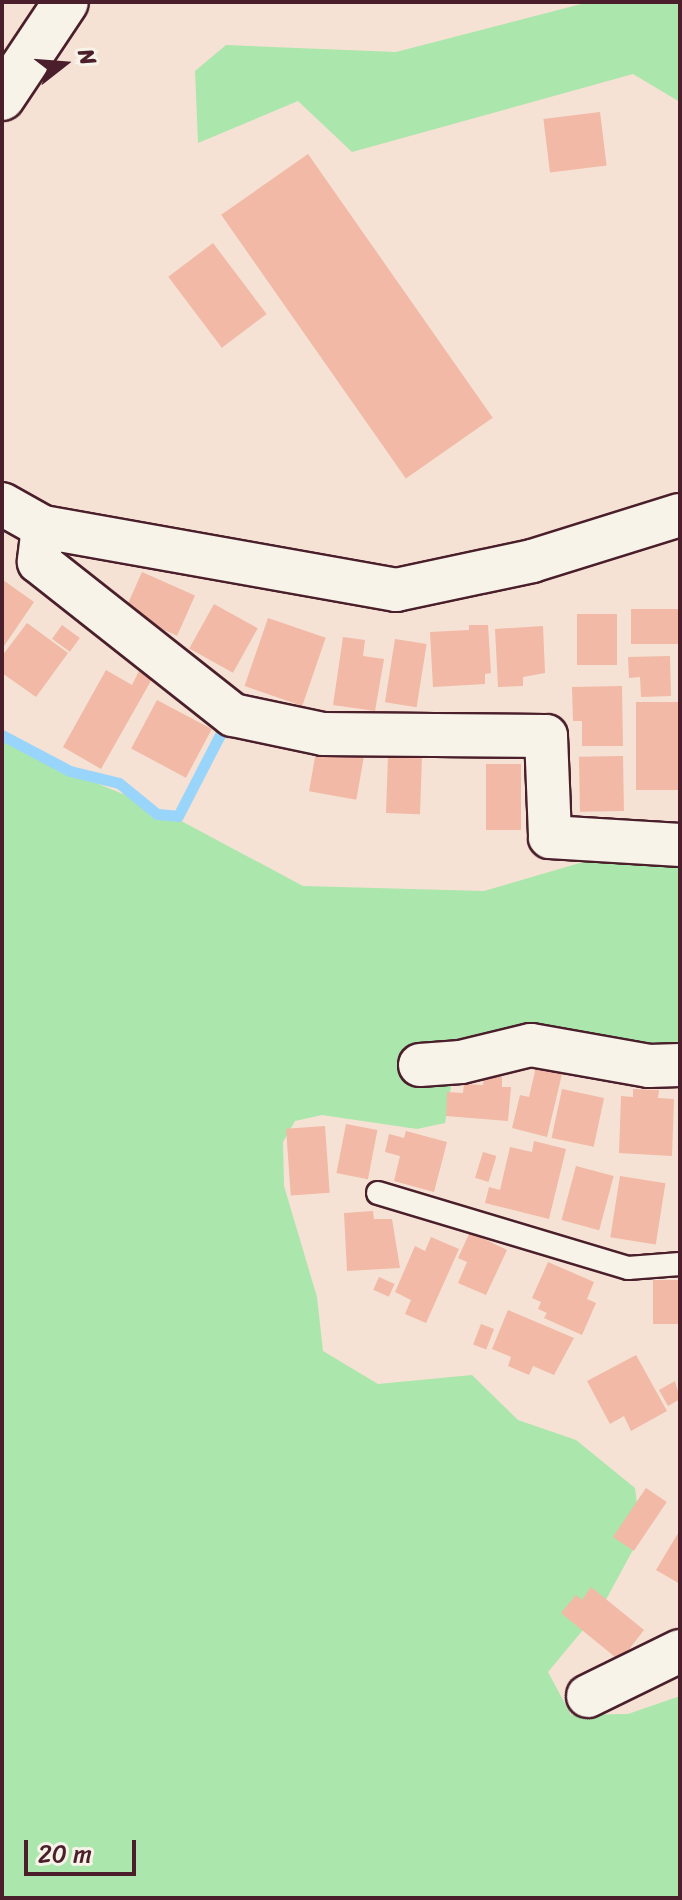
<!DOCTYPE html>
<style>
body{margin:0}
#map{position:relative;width:682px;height:1900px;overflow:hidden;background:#f5e2d4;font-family:Sriracha,sans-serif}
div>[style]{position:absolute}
.green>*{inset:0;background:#abe6ac}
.stream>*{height:11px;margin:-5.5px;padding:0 5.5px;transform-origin:5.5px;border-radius:5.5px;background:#99d5fa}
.building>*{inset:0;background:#f1b9a6;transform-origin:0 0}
.roads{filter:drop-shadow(2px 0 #4a1f2b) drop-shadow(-2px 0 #4a1f2b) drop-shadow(0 2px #4a1f2b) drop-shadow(0 -2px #4a1f2b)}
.lane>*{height:22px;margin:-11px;padding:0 11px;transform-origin:11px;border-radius:11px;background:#f7f3e8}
.street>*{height:42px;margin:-21px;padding:0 21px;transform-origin:21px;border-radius:21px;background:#f7f3e8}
.secondary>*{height:44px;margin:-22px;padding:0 22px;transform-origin:22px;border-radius:22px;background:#f7f3e8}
span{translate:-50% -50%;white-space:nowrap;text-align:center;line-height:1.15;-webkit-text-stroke:6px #f7f3e8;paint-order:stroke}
.frame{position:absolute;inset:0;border:4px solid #4a1f2b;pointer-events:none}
.north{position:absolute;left:24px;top:24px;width:80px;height:80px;-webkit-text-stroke:6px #f7f3e8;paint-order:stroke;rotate:73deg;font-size:22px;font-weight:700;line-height:32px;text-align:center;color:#4a1f2b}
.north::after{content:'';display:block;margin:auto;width:28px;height:36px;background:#4a1f2b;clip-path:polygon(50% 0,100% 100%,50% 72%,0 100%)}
.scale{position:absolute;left:24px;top:1840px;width:112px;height:36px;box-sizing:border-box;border:4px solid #4a1f2b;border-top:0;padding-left:10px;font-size:24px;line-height:28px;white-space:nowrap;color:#4a1f2b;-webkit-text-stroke:6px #f7f3e8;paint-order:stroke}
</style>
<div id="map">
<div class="green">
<i style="clip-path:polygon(589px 2px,680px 2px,680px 102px,633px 74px,352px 152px,298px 101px,198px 143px,195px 71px,226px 45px,396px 52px)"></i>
<i style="clip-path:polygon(2px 735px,45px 762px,157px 808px,303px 886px,484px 891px,583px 862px,665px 864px,680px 860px,680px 1054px,453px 1074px,445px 1123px,417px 1129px,322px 1115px,295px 1121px,283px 1142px,284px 1186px,317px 1297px,323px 1351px,378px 1384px,472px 1375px,518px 1420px,576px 1440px,635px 1488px,641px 1535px,602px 1607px,548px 1672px,571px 1715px,628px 1714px,680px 1696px,680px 1898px,2px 1898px)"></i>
</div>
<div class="stream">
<i style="left:2px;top:735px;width:77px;rotate:27.9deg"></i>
<i style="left:70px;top:771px;width:50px;rotate:13.8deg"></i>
<i style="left:119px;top:783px;width:49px;rotate:39.2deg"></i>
<i style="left:157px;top:814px;width:21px;rotate:5deg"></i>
<i style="left:178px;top:816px;width:98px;rotate:-62.7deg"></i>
</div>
<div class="building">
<i style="left:600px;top:112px;width:54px;height:57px;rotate:83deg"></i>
<i style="left:308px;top:154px;width:322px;height:106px;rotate:55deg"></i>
<i style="left:213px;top:243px;width:89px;height:56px;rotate:53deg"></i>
<i style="left:142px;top:572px;width:58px;height:44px;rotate:24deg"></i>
<i style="clip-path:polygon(3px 580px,34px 602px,2px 649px,2px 582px)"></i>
<i style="left:214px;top:604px;width:50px;height:51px;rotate:29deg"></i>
<i style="left:680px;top:609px;width:35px;height:49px;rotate:90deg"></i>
<i style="left:577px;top:614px;width:40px;height:51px"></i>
<i style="left:268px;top:618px;width:61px;height:72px;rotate:19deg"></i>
<i style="clip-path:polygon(27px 623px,68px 653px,36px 697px,2px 673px,2px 656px)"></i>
<i style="left:62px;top:625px;width:22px;height:17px;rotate:36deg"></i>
<i style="clip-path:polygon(469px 625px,488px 625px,491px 673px,485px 674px,485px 684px,433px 687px,430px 632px,469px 630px)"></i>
<i style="clip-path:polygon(543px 626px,545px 673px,523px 677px,523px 686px,498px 687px,495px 629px)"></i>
<i style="clip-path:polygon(343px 637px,365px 640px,363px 656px,384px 659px,375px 711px,333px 705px)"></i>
<i style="left:395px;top:639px;width:32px;height:64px;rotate:9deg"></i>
<i style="clip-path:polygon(670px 656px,671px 696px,641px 697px,640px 677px,629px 678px,628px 657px)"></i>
<i style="clip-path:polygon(106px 670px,132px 685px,139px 671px,152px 679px,101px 769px,63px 747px)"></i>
<i style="clip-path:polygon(622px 686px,623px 746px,582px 746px,582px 721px,573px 721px,572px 687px)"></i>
<i style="left:157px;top:700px;width:62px;height:55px;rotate:28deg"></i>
<i style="left:680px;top:702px;width:88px;height:44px;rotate:90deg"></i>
<i style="left:317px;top:746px;width:48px;height:46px;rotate:10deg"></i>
<i style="left:388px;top:756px;width:34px;height:57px;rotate:2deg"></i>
<i style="left:623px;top:756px;width:55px;height:44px;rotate:89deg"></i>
<i style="left:486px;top:764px;width:35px;height:66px"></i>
<i style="clip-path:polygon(536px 1067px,562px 1074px,547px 1137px,512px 1128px,520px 1095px,529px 1097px)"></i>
<i style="clip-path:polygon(484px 1076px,502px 1077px,502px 1087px,511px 1087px,508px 1121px,446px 1116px,447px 1092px,463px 1093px,464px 1084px,483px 1085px)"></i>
<i style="left:562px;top:1089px;width:43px;height:50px;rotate:12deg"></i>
<i style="clip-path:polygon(633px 1089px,659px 1090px,658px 1098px,674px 1099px,672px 1156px,619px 1153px,621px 1096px,633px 1097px)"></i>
<i style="left:346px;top:1124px;width:32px;height:50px;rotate:11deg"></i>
<i style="left:325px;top:1126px;width:67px;height:39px;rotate:86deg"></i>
<i style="clip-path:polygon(406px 1131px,447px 1142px,434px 1192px,394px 1181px,400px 1156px,385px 1152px,389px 1134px,404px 1138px)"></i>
<i style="clip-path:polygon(534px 1141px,566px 1149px,549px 1219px,485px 1203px,489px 1187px,500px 1190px,510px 1147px,532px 1152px)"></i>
<i style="left:483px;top:1152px;width:14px;height:27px;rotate:17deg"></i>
<i style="left:576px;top:1166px;width:39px;height:56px;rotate:15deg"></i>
<i style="left:620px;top:1176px;width:46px;height:62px;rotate:9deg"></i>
<i style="clip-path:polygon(373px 1211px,374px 1219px,392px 1219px,400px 1268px,347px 1271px,344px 1213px)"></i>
<i style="clip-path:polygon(470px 1232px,507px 1250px,486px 1295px,458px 1283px,467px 1262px,458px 1258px)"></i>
<i style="clip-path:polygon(431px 1237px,459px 1249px,426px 1323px,405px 1314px,411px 1300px,395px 1292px,415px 1246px,425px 1251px)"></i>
<i style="clip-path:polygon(548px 1262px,594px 1282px,587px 1299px,596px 1303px,582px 1335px,544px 1318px,547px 1313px,538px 1309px,541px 1302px,532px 1298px)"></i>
<i style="left:379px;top:1277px;width:17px;height:14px;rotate:24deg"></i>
<i style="left:680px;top:1280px;width:44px;height:27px;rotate:90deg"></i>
<i style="clip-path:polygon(508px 1310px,574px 1338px,554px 1375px,533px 1366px,529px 1375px,508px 1366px,511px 1357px,492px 1349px)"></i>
<i style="left:481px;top:1324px;width:14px;height:22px;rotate:21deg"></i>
<i style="clip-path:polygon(636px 1355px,667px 1411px,631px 1431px,624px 1416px,610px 1424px,587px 1381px)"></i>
<i style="clip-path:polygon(675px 1381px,680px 1399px,668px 1406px,659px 1390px)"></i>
<i style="left:646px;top:1488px;width:25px;height:59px;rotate:34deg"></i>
<i style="clip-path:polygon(680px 1530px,680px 1584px,656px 1570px)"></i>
<i style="clip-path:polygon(591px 1587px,644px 1630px,620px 1661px,561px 1613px,576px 1595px,582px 1600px)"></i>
</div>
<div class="roads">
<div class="lane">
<i style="left:378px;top:1193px;width:261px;rotate:16.7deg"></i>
<i style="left:628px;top:1268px;width:52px;rotate:-4.4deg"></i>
</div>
<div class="street">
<i style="left:2px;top:504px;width:47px;rotate:29.3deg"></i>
<i style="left:43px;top:527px;width:359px;rotate:10.1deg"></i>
<i style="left:396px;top:590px;width:139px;rotate:-12deg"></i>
<i style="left:532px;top:561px;width:155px;rotate:-17.3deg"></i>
<i style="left:43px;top:527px;width:35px;rotate:97deg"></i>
<i style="left:39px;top:562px;width:247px;rotate:38.3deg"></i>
<i style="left:233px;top:715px;width:92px;rotate:11.9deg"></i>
<i style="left:323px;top:734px;width:223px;rotate:0.5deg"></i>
<i style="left:546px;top:736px;width:101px;rotate:87.7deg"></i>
<i style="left:550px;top:837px;width:130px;rotate:3.5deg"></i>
<i style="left:420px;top:1065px;width:41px;rotate:-4.2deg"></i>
<i style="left:461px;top:1062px;width:72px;rotate:-13.7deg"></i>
<i style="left:531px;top:1045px;width:120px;rotate:10.1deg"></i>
<i style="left:649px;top:1066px;width:31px;rotate:-2deg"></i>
<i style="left:588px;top:1696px;width:102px;rotate:-26.1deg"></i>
</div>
<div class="secondary">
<i style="left:2px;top:98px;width:115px;rotate:-56.3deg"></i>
</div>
</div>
<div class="frame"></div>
<div class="north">N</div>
<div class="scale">20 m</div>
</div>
